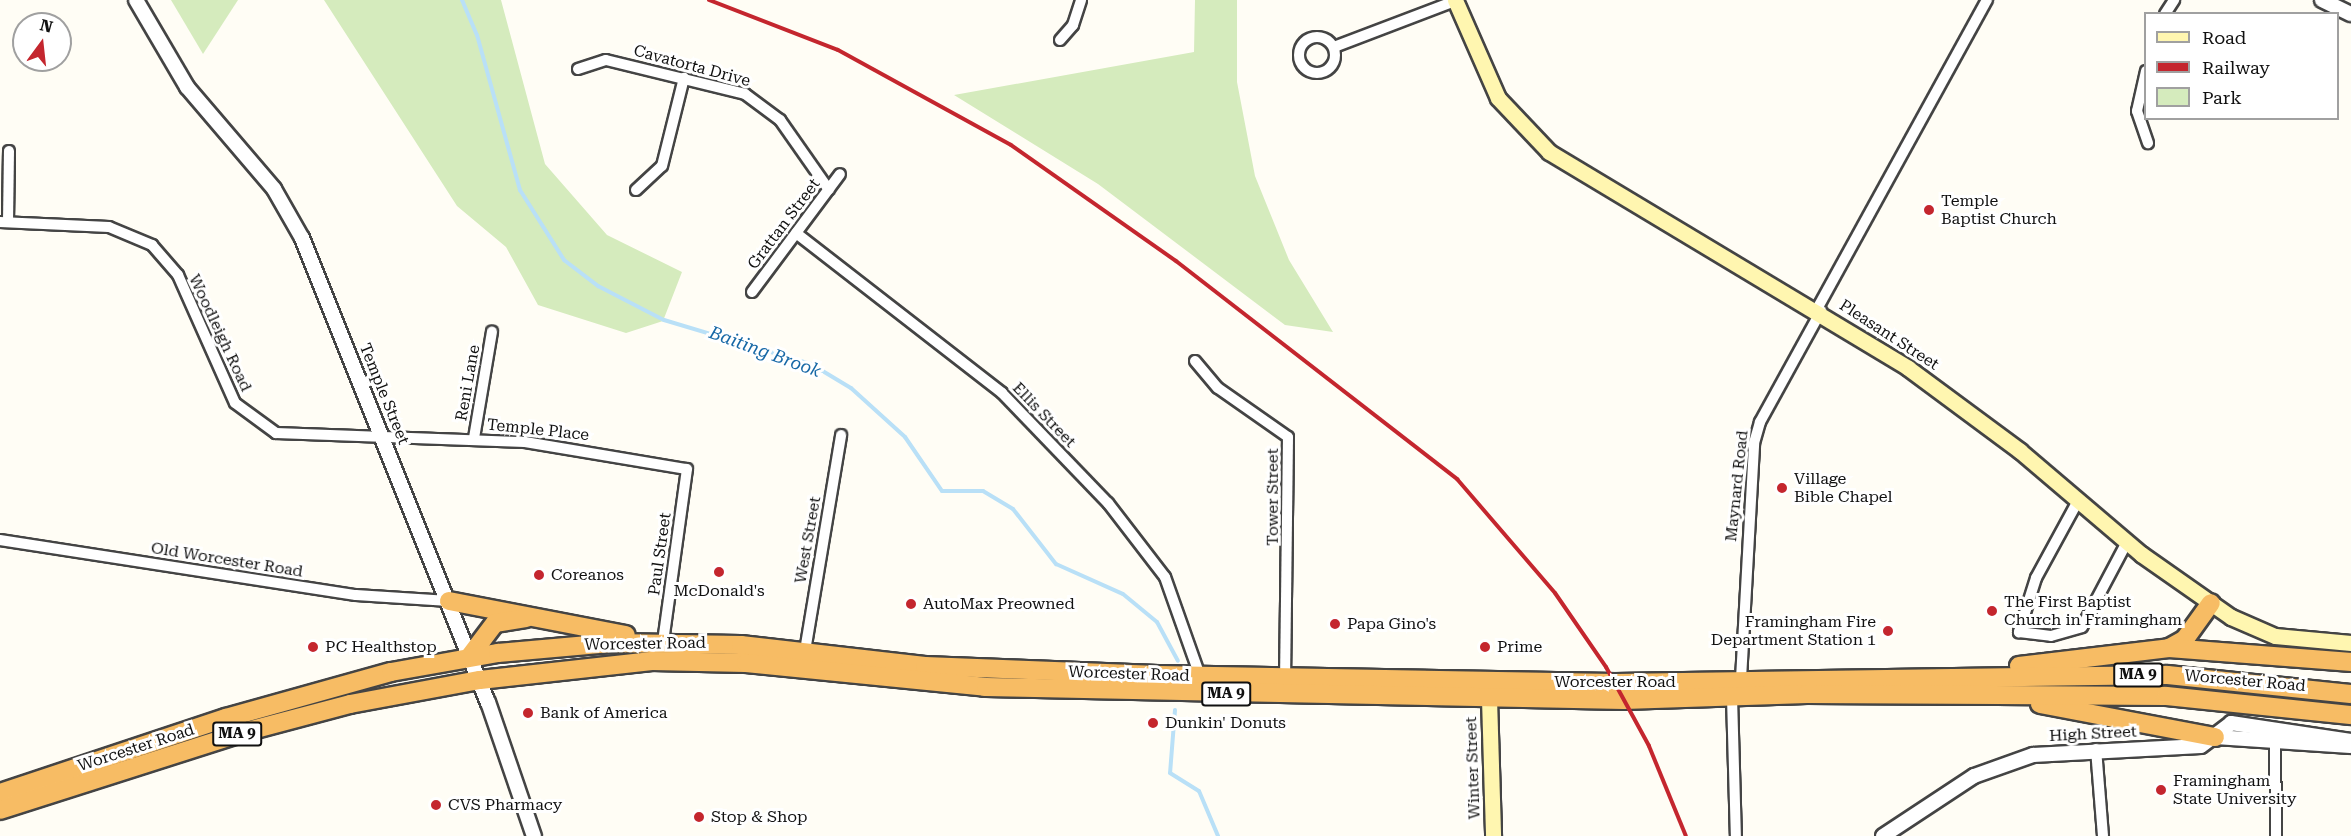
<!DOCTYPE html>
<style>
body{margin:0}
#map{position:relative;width:2351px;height:836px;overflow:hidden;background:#fffdf5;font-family:"Roboto Serif",serif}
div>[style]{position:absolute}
.green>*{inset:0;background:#d5ebbd}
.stream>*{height:4px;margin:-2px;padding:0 2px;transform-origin:2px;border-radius:2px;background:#b9e0f7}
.roads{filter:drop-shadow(2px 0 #444) drop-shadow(-2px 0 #444) drop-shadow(0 2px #444) drop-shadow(0 -2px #444)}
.minor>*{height:10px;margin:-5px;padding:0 5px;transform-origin:5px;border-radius:5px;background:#fff}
.minor>.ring{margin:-5px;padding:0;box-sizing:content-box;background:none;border:10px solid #fff;border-radius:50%}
.tertiary>*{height:14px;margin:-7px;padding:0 7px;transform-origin:7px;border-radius:7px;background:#fff}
.secondary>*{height:15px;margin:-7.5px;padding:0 7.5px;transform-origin:7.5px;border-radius:7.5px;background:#fff6b0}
.trunk>*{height:18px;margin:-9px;padding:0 9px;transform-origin:9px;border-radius:9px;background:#f7bc64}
.rail>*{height:4px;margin:-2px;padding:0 2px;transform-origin:2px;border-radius:2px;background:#c4262e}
.dots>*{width:16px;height:16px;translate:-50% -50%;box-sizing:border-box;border:3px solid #fff;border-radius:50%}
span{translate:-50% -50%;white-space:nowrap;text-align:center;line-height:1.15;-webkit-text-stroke:6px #fff;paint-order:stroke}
.shield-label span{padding:2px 4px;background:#fff;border:2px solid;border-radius:4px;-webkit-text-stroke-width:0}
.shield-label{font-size:15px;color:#111;font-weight:700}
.street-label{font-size:16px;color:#111}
.poi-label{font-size:16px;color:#111}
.left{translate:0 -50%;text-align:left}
.right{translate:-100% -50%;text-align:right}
.water-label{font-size:18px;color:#1768a6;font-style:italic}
.legend{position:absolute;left:2144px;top:12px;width:195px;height:108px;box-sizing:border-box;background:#fff;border:2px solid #a0a0a0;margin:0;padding:8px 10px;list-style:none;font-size:18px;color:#111}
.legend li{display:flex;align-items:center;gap:12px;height:30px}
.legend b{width:30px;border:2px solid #a0a0a0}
.north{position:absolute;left:12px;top:12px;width:60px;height:60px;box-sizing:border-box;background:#fff;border:2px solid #a0a0a0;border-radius:50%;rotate:15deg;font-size:16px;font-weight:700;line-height:24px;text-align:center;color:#111}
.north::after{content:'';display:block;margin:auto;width:21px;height:27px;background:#c4262e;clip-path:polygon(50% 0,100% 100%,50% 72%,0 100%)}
</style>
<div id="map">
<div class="green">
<i style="clip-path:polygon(171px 0,238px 0,203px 54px)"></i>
<i style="clip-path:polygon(324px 0,501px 0,545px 164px,607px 235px,682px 272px,663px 321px,626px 333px,538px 305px,506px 247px,457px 206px)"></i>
<i style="clip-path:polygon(1195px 0,1237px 0,1237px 82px,1255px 176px,1289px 260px,1333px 332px,1285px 325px,1098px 184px,954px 95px,1194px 52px)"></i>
</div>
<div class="stream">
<i style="left:462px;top:0;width:38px;rotate:67deg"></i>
<i style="left:477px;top:35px;width:161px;rotate:74.5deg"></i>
<i style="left:520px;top:190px;width:83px;rotate:57.8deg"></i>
<i style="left:564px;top:260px;width:43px;rotate:37.4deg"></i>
<i style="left:598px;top:286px;width:74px;rotate:27.3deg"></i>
<i style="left:664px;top:320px;width:153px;rotate:16.7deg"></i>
<i style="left:811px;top:364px;width:47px;rotate:31deg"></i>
<i style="left:851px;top:388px;width:73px;rotate:42.2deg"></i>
<i style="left:905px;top:437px;width:65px;rotate:55.6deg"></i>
<i style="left:942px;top:491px;width:41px"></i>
<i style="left:983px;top:491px;width:35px;rotate:31deg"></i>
<i style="left:1013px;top:509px;width:70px;rotate:52deg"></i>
<i style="left:1056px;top:564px;width:73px;rotate:24.1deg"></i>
<i style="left:1123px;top:594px;width:44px;rotate:39.5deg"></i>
<i style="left:1157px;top:622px;width:44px;rotate:61.7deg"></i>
<i style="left:1175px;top:710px;width:63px;rotate:94.5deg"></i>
<i style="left:1170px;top:773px;width:34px;rotate:32deg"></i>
<i style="left:1199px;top:791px;width:49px;rotate:67.1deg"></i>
</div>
<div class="roads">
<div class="minor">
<i style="left:2165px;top:14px;width:17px;rotate:-57deg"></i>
<i class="ring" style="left:1299px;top:37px;width:26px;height:26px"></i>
<i style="left:1060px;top:40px;width:20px;rotate:-49deg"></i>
<i style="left:1073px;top:25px;width:26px;rotate:-72deg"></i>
<i style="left:1334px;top:47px;width:129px;rotate:-20.8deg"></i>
<i style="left:578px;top:69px;width:29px;rotate:-18deg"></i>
<i style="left:606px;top:60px;width:143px;rotate:13.7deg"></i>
<i style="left:745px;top:94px;width:44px;rotate:36.6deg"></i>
<i style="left:780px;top:120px;width:85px;rotate:55deg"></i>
<i style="left:2146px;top:71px;width:41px;rotate:102.7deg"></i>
<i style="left:2137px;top:111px;width:34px;rotate:71deg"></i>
<i style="left:636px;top:190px;width:35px;rotate:-43deg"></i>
<i style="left:662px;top:166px;width:91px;rotate:-76deg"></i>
<i style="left:0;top:222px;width:109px;rotate:2.6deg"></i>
<i style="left:109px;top:227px;width:47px;rotate:22.7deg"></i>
<i style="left:152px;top:245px;width:40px;rotate:49deg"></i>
<i style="left:178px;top:275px;width:140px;rotate:66deg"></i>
<i style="left:235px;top:403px;width:51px;rotate:36.2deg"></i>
<i style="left:276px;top:433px;width:249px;rotate:2.1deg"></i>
<i style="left:525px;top:442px;width:164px;rotate:9.5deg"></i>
<i style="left:687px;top:469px;width:175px;rotate:97.9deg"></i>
<i style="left:8px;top:222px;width:71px;rotate:-89.2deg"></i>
<i style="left:796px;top:233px;width:261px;rotate:37.8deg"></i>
<i style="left:1002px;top:393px;width:153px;rotate:46.1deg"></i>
<i style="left:1108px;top:503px;width:93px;rotate:52.4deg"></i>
<i style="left:1165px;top:577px;width:105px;rotate:70.5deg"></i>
<i style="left:752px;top:292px;width:147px;rotate:-53.3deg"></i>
<i style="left:1817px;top:309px;width:353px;rotate:-61.2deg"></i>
<i style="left:1195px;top:361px;width:35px;rotate:50deg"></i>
<i style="left:1218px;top:388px;width:85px;rotate:35deg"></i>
<i style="left:1288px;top:437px;width:241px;rotate:90.7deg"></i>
<i style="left:474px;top:438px;width:108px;rotate:-80.4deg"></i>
<i style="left:2079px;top:499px;width:90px;rotate:118.6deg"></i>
<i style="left:2036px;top:578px;width:57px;rotate:107.5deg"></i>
<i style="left:2019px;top:632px;width:32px;rotate:7deg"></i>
<i style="left:2051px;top:636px;width:32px;rotate:-16deg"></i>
<i style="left:2082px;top:627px;width:96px;rotate:-62.1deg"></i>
<i style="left:0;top:540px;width:360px;rotate:8.8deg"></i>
<i style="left:356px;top:595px;width:93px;rotate:3.7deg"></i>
<i style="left:805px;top:651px;width:219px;rotate:-80.5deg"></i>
<i style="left:1741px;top:679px;width:236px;rotate:-86.8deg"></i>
<i style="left:1754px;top:443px;width:22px;rotate:-74deg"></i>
<i style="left:1760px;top:422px;width:127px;rotate:-61.2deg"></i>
<i style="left:1732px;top:697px;width:139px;rotate:88.4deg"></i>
<i style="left:2275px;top:734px;width:102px;rotate:89.4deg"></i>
<i style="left:2096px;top:749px;width:87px;rotate:85.4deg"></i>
</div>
<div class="tertiary">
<i style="left:136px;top:0;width:101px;rotate:59.6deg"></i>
<i style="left:187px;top:87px;width:134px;rotate:49.5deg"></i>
<i style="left:274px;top:189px;width:56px;rotate:60.3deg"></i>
<i style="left:302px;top:238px;width:500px;rotate:68.2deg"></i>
<i style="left:488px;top:702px;width:142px;rotate:71.1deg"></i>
<i style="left:2322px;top:0;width:32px;rotate:26deg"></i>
<i style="left:2215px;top:737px;width:136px;rotate:3.8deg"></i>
<i style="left:1883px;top:836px;width:109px;rotate:-33.4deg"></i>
<i style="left:1974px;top:776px;width:63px;rotate:-19.6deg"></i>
<i style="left:2033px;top:755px;width:168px;rotate:-3.1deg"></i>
<i style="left:2201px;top:746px;width:38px;rotate:-37deg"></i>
<i style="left:2231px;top:723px;width:121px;rotate:8.5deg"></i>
</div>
<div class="secondary">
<i style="left:1455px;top:0;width:107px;rotate:66.3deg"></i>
<i style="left:1498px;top:98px;width:74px;rotate:46.6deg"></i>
<i style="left:1549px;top:152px;width:419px;rotate:31deg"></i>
<i style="left:1908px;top:368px;width:139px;rotate:36.5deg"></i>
<i style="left:2020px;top:451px;width:159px;rotate:40.4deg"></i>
<i style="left:2141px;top:554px;width:110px;rotate:35deg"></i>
<i style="left:2231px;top:617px;width:48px;rotate:23.4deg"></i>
<i style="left:2275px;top:636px;width:76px;rotate:5.3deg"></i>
<i style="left:1489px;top:698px;width:138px;rotate:88.3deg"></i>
</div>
<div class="trunk">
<i style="left:449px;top:601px;width:180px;rotate:10.9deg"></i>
<i style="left:2169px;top:648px;width:18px;rotate:-29deg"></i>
<i style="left:2185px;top:639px;width:44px;rotate:-54.2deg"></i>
<i style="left:470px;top:656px;width:41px;rotate:-52.9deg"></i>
<i style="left:495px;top:623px;width:31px;rotate:-9deg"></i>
<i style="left:2019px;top:666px;width:151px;rotate:-6.8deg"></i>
<i style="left:2169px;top:648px;width:183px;rotate:4.4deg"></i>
<i style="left:2040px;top:704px;width:178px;rotate:10.7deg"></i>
<i style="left:0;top:793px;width:238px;rotate:-18.4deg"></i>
<i style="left:226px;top:718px;width:171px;rotate:-15.6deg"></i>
<i style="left:391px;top:672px;width:109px;rotate:-10.1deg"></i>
<i style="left:498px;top:653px;width:113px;rotate:-5.1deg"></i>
<i style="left:611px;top:643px;width:130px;rotate:0.9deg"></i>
<i style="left:741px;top:645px;width:185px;rotate:6.5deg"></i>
<i style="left:925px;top:666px;width:233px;rotate:2.2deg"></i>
<i style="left:1158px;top:675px;width:457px;rotate:1deg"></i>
<i style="left:1615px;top:683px;width:552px;rotate:-0.83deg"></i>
<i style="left:2167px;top:675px;width:185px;rotate:5.9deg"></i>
<i style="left:0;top:810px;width:260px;rotate:-17.7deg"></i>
<i style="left:248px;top:731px;width:106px;rotate:-14.8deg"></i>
<i style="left:350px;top:704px;width:132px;rotate:-10.5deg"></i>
<i style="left:480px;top:680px;width:173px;rotate:-6.3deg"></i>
<i style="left:652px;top:661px;width:94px;rotate:1.2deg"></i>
<i style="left:746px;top:663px;width:241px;rotate:5.7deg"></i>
<i style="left:986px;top:687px;width:638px;rotate:1.17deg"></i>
<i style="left:1624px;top:700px;width:183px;rotate:-1.9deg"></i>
<i style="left:1807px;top:694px;width:359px;rotate:0.3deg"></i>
<i style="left:2166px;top:696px;width:186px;rotate:5.9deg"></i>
</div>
</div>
<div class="rail">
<i style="left:709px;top:0;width:138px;rotate:21.2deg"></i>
<i style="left:838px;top:50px;width:197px;rotate:28.8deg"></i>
<i style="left:1011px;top:145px;width:202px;rotate:35.1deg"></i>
<i style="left:1176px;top:261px;width:356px;rotate:37.8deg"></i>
<i style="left:1457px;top:479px;width:150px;rotate:49.3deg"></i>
<i style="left:1555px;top:593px;width:90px;rotate:55.4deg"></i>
<i style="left:1606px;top:667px;width:90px;rotate:61.4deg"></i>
<i style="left:1649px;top:746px;width:97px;rotate:67.7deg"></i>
</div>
<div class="dots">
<i style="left:1929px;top:210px;background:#c4262e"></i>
<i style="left:1782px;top:488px;background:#c4262e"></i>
<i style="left:719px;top:572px;background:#c4262e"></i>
<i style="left:539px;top:575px;background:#c4262e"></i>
<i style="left:911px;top:604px;background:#c4262e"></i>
<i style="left:1992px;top:611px;background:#c4262e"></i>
<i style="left:1335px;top:624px;background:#c4262e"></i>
<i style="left:1888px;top:631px;background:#c4262e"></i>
<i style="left:313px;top:647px;background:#c4262e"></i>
<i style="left:1485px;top:647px;background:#c4262e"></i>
<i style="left:528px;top:713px;background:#c4262e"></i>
<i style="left:1153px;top:723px;background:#c4262e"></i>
<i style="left:2161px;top:790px;background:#c4262e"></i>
<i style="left:436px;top:805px;background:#c4262e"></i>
<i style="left:699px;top:817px;background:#c4262e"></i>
</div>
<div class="shield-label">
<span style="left:2138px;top:675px">MA 9</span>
<span style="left:1226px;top:694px">MA 9</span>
<span style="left:237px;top:734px">MA 9</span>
</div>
<div class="street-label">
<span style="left:692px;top:66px;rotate:15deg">Cavatorta Drive</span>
<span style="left:784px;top:224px;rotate:-53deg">Grattan Street</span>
<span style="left:220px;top:333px;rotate:65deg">Woodleigh Road</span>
<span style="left:1889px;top:335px;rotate:33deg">Pleasant Street</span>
<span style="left:468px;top:383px;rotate:-80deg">Reni Lane</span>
<span style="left:384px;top:394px;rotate:68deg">Temple Street</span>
<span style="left:1044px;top:415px;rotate:46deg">Ellis Street</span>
<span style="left:538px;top:430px;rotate:6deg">Temple Place</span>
<span style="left:1737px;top:486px;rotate:-84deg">Maynard Road</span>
<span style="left:1273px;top:497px;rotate:-90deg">Tower Street</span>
<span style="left:808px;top:540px;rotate:-80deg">West Street</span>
<span style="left:660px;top:554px;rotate:-82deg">Paul Street</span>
<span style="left:227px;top:560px;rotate:9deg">Old Worcester Road</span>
<span style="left:645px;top:644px;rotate:-1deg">Worcester Road</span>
<span style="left:1129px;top:674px;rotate:2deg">Worcester Road</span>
<span style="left:2245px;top:681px;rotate:5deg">Worcester Road</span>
<span style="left:1615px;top:682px">Worcester Road</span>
<span style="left:2093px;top:734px;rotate:-3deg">High Street</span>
<span style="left:136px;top:748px;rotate:-18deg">Worcester Road</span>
<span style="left:1473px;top:768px;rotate:-92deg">Winter Street</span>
</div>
<div class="poi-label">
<span class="left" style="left:1941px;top:210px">Temple<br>Baptist Church</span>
<span class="left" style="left:1794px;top:488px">Village<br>Bible Chapel</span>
<span class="left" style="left:551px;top:575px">Coreanos</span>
<span style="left:719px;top:591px">McDonald's</span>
<span class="left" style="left:2004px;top:611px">The First Baptist<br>Church in Framingham</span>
<span class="left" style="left:923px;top:604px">AutoMax Preowned</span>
<span class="right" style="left:1876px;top:631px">Framingham Fire<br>Department Station 1</span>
<span class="left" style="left:1347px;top:624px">Papa Gino's</span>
<span class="left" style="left:325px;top:647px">PC Healthstop</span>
<span class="left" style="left:1497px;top:647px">Prime</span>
<span class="left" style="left:540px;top:713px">Bank of America</span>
<span class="left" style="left:1165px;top:723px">Dunkin' Donuts</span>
<span class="left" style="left:2173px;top:790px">Framingham<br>State University</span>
<span class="left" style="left:448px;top:805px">CVS Pharmacy</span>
<span class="left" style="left:711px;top:817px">Stop &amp; Shop</span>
</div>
<div class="water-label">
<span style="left:765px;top:352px;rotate:20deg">Baiting Brook</span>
</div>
<ul class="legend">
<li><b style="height:8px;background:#fff6b0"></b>Road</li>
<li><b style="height:8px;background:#c4262e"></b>Railway</li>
<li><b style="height:16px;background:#d5ebbd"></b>Park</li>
</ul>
<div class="north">N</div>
</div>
